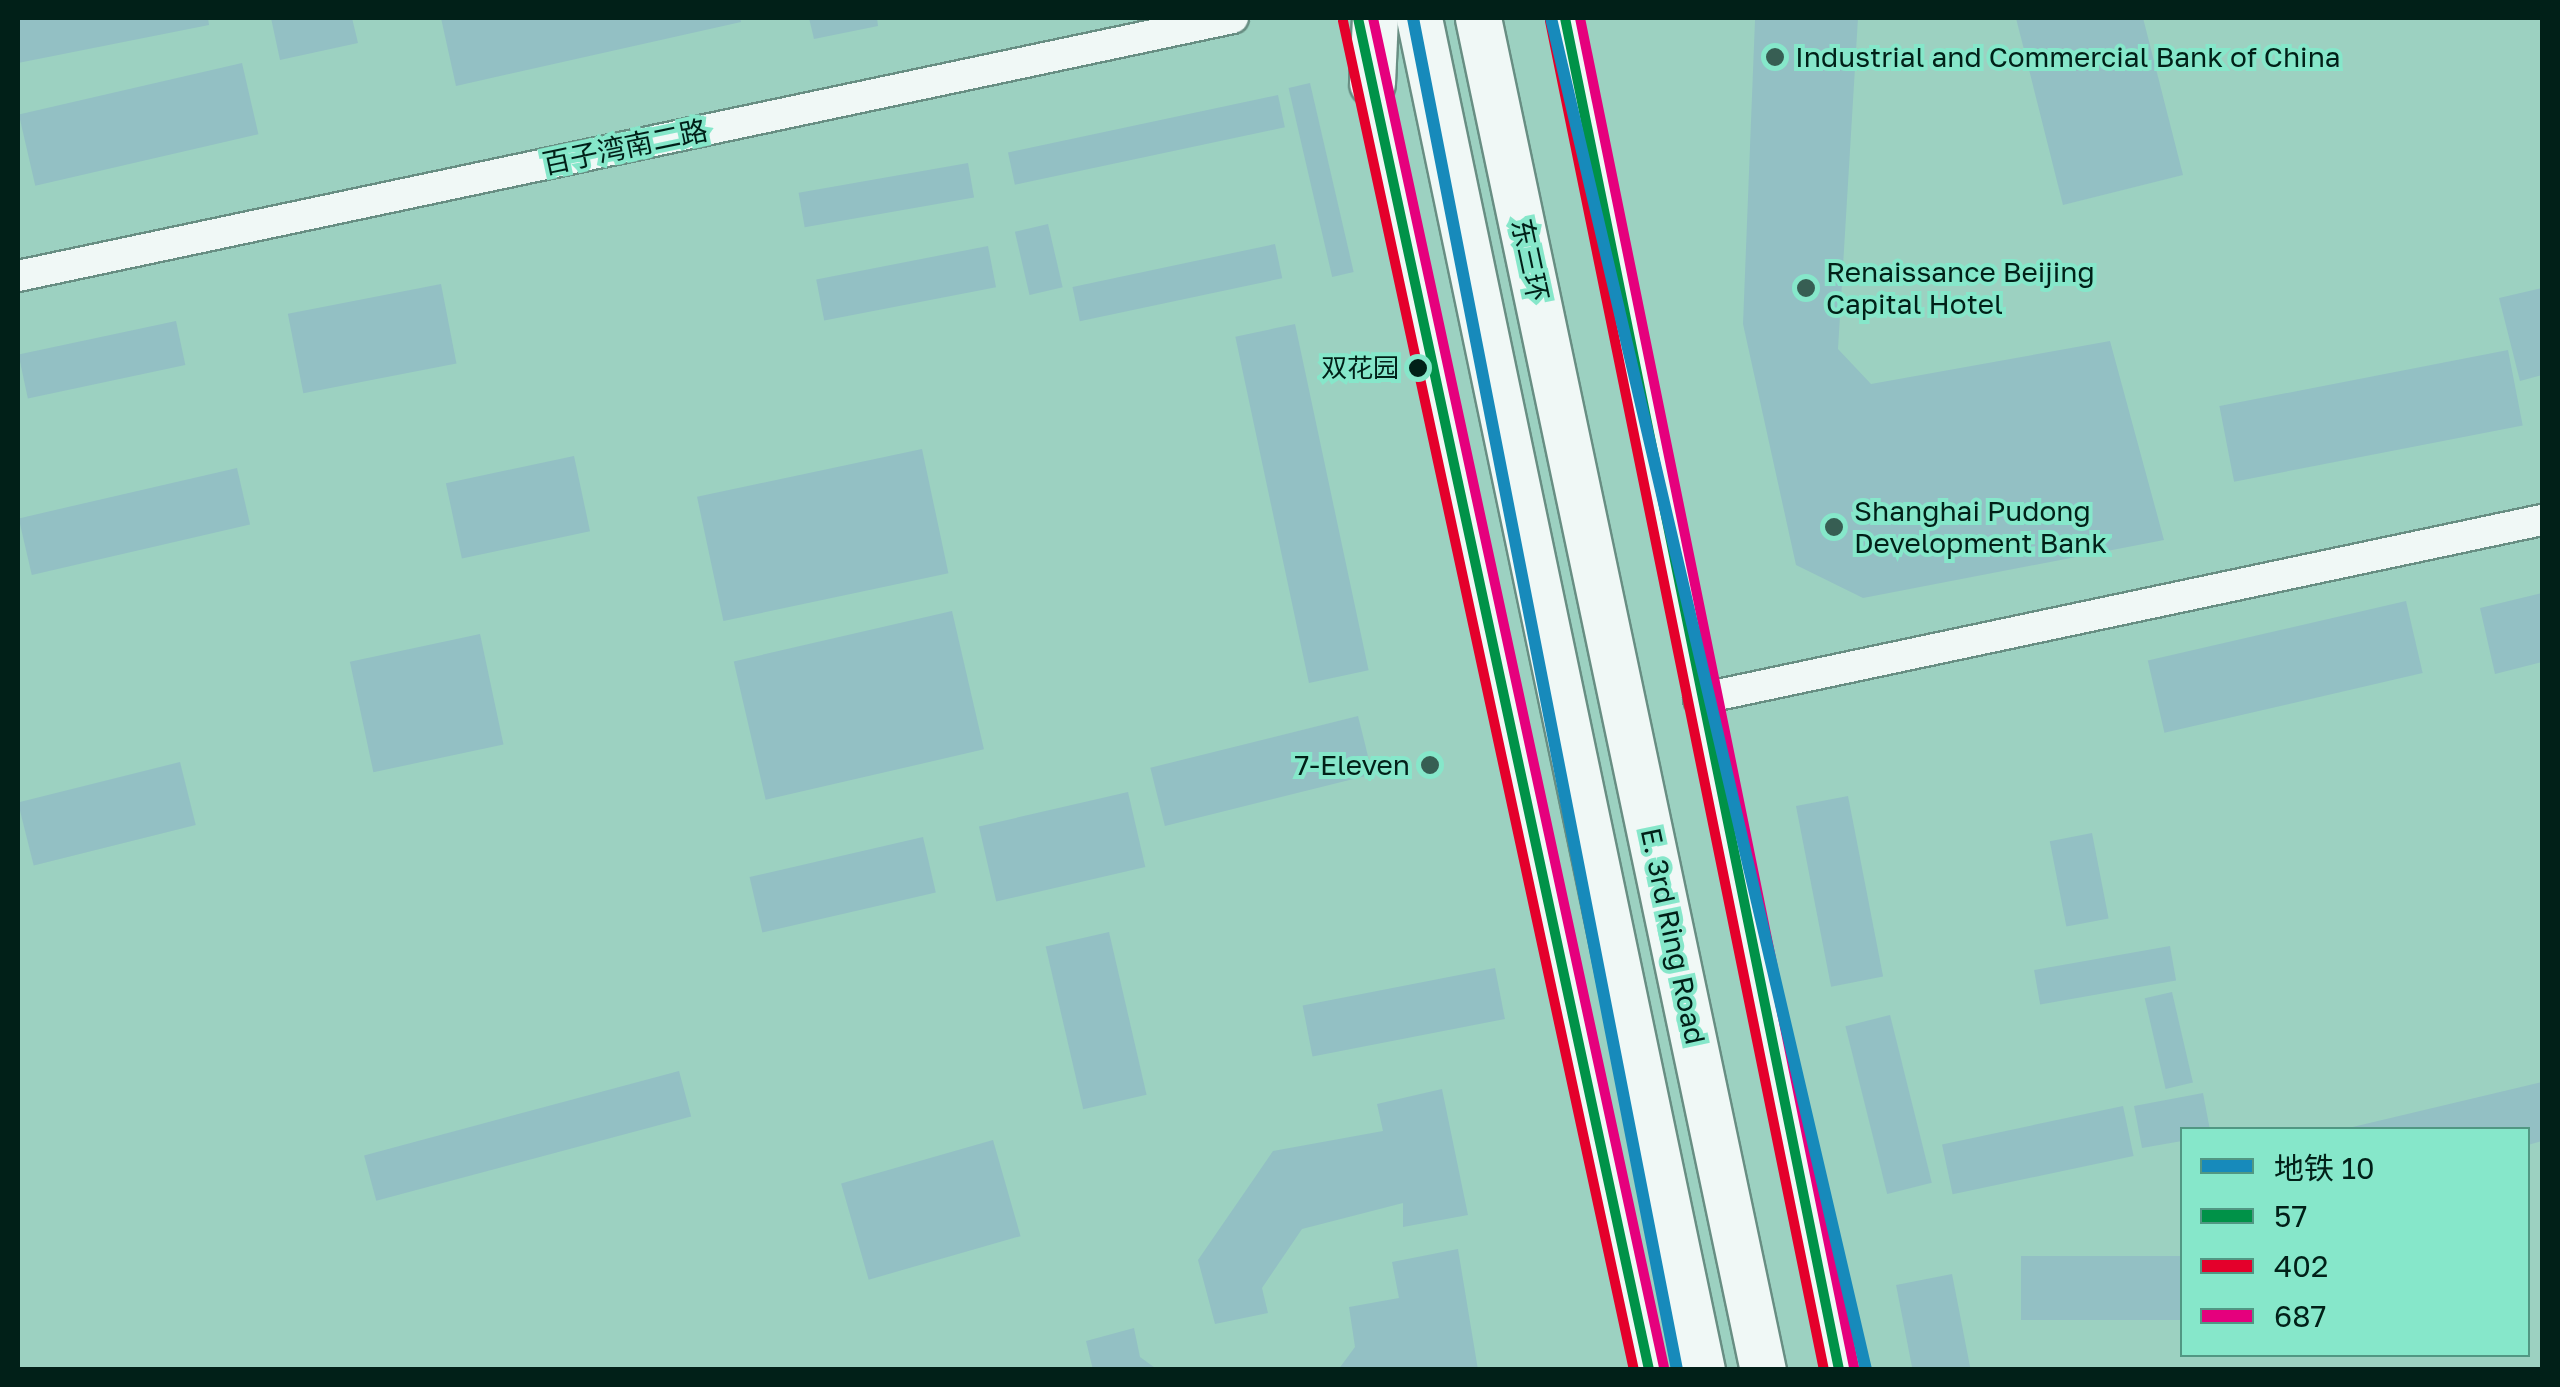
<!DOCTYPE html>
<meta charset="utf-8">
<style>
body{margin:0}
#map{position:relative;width:2560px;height:1387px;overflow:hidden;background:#9cd1c1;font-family:"Golos Text","Noto Sans SC",sans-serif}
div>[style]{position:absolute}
.building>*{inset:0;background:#93c0c4;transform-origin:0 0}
.roads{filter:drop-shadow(2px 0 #688e83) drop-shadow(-2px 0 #688e83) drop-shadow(0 2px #688e83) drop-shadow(0 -2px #688e83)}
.minor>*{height:30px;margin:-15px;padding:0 15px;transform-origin:15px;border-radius:15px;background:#f0f8f6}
.highway>*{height:45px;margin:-22.5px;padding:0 22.5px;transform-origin:22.5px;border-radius:22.5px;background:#f0f8f6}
.bus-1>*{height:10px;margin:-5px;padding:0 5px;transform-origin:5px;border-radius:5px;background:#009248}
.bus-2>*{height:10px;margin:-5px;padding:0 5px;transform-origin:5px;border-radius:5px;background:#e4002b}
.bus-3>*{height:10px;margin:-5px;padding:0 5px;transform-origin:5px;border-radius:5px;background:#e5007d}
.metro-1>*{height:12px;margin:-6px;padding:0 6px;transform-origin:6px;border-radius:6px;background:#178abb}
.dots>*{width:28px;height:28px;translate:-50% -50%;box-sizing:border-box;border:5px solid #86e7ca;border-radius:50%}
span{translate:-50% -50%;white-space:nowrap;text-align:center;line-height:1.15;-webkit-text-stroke:8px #86e7ca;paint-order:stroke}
.bus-label{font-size:26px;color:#012018}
.right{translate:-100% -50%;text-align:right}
.poi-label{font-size:28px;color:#012018}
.left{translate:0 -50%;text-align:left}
.street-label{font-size:28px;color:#012018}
.frame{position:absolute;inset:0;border:20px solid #012018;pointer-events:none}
.legend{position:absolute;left:2180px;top:1127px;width:350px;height:230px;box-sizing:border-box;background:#86e7ca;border:2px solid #519783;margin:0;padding:12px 18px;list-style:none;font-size:30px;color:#012018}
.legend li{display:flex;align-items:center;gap:20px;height:50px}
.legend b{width:50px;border:2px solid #519783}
</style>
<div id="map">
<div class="building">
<i style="clip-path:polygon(18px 18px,208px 18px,209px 25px,18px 63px)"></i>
<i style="clip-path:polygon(271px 18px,352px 18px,358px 43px,280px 60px)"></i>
<i style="clip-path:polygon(441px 18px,740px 18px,741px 22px,456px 86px)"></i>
<i style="clip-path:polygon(809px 18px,877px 18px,878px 26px,814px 39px)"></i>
<i style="clip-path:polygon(1858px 18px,1838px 349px,1871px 384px,2110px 341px,2164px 540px,1863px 598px,1796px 565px,1743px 324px,1755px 20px)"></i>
<i style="clip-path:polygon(2016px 18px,2143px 18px,2183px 175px,2063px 205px)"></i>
<i style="left:242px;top:63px;width:73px;height:229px;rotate:77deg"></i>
<i style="left:1310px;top:83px;width:194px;height:22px;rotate:77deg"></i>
<i style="left:1278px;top:95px;width:33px;height:276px;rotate:78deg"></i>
<i style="left:968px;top:163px;width:35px;height:172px;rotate:80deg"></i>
<i style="left:1048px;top:224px;width:65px;height:34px;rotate:77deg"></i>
<i style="left:1275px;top:244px;width:35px;height:207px;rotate:78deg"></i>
<i style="left:988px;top:246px;width:42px;height:175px;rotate:79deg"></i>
<i style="left:441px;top:284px;width:81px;height:156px;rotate:79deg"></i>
<i style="clip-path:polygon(2542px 288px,2542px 375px,2520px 381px,2499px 298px)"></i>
<i style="left:176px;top:321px;width:45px;height:161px;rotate:78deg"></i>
<i style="left:1295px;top:324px;width:354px;height:61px;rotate:78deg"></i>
<i style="left:2508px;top:350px;width:77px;height:294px;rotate:79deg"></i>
<i style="left:922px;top:449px;width:127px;height:230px;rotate:78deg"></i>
<i style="left:574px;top:456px;width:77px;height:131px;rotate:78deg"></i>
<i style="left:237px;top:468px;width:58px;height:224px;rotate:77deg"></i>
<i style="clip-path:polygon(2542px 593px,2542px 662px,2495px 674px,2480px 608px)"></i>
<i style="left:2406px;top:601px;width:74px;height:265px;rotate:77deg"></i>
<i style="left:952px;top:611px;width:142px;height:224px;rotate:77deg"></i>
<i style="left:480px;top:634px;width:113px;height:133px;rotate:78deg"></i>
<i style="left:1358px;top:716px;width:60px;height:214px;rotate:76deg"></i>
<i style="left:180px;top:762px;width:65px;height:167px;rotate:76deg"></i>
<i style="left:1128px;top:792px;width:77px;height:153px;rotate:77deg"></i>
<i style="left:1848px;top:796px;width:184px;height:53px;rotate:79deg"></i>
<i style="left:2092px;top:833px;width:87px;height:43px;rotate:79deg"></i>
<i style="left:923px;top:837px;width:57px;height:178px;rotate:77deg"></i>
<i style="left:1109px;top:932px;width:167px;height:65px;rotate:77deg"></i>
<i style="left:2170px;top:946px;width:35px;height:138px;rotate:80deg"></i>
<i style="left:1495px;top:968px;width:52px;height:196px;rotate:79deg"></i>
<i style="left:2172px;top:992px;width:93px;height:28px;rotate:77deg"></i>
<i style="left:1890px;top:1015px;width:173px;height:46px;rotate:76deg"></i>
<i style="left:679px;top:1071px;width:47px;height:326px;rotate:75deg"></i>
<i style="clip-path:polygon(2542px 1082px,2542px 1141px,2528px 1145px,2528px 1130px,2340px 1130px)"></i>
<i style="clip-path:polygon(1442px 1089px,1468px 1215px,1403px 1227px,1403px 1203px,1302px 1229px,1262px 1288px,1268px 1313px,1215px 1324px,1198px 1260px,1273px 1151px,1383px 1131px,1377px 1104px)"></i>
<i style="clip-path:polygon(2203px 1093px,2210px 1130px,2182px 1130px,2182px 1141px,2142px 1148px,2134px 1106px)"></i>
<i style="left:2123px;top:1106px;width:51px;height:185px;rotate:78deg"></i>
<i style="left:993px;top:1140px;width:100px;height:158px;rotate:74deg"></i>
<i style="clip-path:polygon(1458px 1249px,1478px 1370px,1338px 1370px,1355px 1347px,1349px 1307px,1399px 1298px,1392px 1262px)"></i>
<i style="left:2182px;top:1256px;width:64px;height:161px;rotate:90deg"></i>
<i style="left:1952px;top:1274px;width:98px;height:57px;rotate:79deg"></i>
<i style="clip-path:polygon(1134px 1328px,1140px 1357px,1158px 1370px,1093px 1370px,1086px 1341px)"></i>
</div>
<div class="roads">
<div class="minor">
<i style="left:1565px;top:18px;width:1379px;rotate:78.54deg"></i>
<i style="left:1368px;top:67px;width:1333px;rotate:77.83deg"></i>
<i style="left:18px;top:276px;width:1242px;rotate:-11.99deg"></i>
<i style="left:1699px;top:699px;width:862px;rotate:-11.99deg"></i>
</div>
<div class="highway">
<i style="left:1419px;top:18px;width:1381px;rotate:78.18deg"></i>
<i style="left:1478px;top:18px;width:1382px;rotate:78.1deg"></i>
<i style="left:1372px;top:83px;width:65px;rotate:-87.4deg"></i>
</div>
</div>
<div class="bus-1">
<i style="left:1358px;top:18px;width:1383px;rotate:77.85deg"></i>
<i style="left:1565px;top:18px;width:1379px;rotate:78.54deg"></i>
</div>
<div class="bus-2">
<i style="left:1343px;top:21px;width:1380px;rotate:77.83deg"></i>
<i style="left:1550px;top:21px;width:1377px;rotate:78.52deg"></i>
</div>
<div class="bus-3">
<i style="left:1373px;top:18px;width:1380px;rotate:77.83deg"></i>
<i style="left:1580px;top:18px;width:1377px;rotate:78.52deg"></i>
</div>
<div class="metro-1">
<i style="left:1413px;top:18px;width:1378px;rotate:78.95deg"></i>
<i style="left:1551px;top:18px;width:1388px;rotate:76.88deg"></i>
</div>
<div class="dots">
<i style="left:1775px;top:57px;background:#375e53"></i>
<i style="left:1806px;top:288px;background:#375e53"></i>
<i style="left:1418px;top:368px;background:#012018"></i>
<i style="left:1834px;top:527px;background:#375e53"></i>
<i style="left:1430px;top:765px;background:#375e53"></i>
</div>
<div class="bus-label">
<span class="right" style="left:1399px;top:368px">双花园</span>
</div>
<div class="poi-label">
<span class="left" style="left:1795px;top:57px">Industrial and Commercial Bank of China</span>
<span class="left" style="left:1826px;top:288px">Renaissance Beijing<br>Capital Hotel</span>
<span class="left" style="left:1854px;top:527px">Shanghai Pudong<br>Development Bank</span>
<span class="right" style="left:1410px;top:765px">7-Eleven</span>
</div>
<div class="street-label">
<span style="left:625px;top:147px;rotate:-12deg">百子湾南二路</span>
<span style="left:1530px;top:260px;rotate:78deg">东三环</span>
<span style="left:1673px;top:936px;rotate:78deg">E. 3rd Ring Road</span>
</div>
<div class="frame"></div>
<ul class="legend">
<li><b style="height:12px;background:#178abb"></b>地铁 10</li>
<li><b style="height:12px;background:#009248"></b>57</li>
<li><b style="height:12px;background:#e4002b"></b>402</li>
<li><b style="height:12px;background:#e5007d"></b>687</li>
</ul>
</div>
